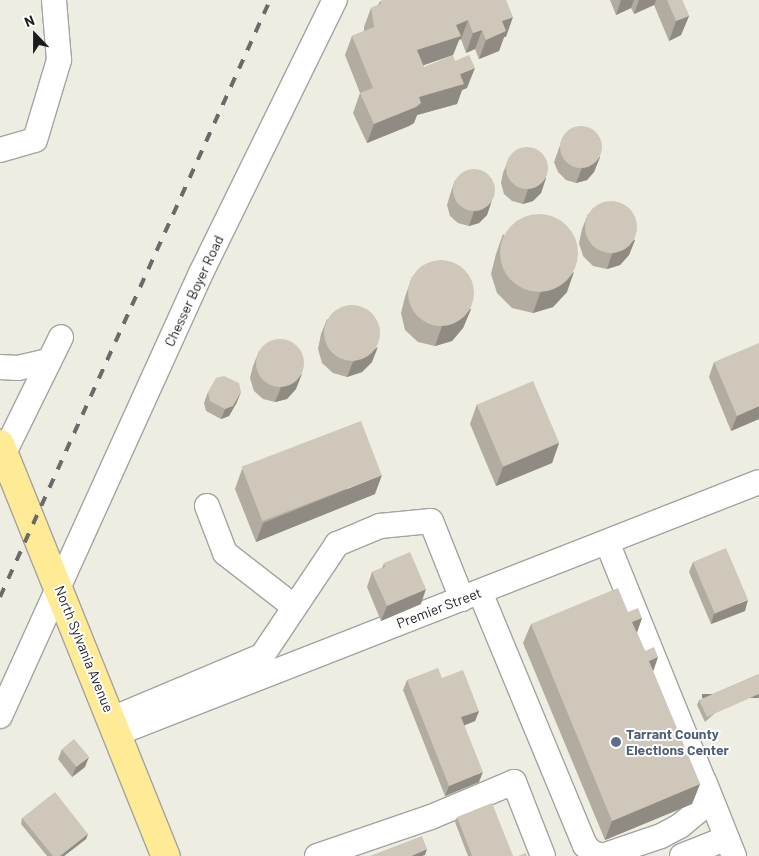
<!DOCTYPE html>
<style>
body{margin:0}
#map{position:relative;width:759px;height:856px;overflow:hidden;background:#eeede1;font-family:Barlow,sans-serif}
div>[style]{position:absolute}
.roads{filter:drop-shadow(1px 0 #a3a3a3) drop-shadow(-1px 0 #a3a3a3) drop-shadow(0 1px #a3a3a3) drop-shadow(0 -1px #a3a3a3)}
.minor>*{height:24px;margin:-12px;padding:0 12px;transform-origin:12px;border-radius:12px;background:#fff}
.major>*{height:28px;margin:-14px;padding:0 14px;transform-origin:14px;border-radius:14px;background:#ffea95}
.rail>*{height:4px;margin-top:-2px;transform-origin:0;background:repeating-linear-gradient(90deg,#6a6a6a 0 10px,transparent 0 20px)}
.wall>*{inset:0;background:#b1aba0}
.shaded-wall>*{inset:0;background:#908b82;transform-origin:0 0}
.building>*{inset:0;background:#cec7ba;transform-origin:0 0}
.round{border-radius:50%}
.dots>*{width:14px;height:14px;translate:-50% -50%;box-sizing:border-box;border:2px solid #fff;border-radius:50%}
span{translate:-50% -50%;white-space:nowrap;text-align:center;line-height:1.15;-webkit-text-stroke:4px #fff;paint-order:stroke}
.street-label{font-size:14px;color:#1c1c1c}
.service-label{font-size:14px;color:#4e5e75;font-weight:700}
.left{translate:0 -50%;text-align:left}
.north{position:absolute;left:10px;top:10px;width:50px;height:50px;-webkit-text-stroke:4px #fff;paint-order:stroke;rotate:338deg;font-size:14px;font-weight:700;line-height:20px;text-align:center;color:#1c1c1c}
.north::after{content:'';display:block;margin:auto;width:18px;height:22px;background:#1c1c1c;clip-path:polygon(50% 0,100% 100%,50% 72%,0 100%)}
</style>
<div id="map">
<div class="roads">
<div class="minor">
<i style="left:0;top:150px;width:36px;rotate:-16deg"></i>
<i style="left:35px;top:140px;width:84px;rotate:-73.3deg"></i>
<i style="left:59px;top:60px;width:60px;rotate:-94.8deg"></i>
<i style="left:0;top:367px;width:18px;rotate:3deg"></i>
<i style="left:18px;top:368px;width:32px;rotate:-13deg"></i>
<i style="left:4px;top:453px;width:129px;rotate:-63.8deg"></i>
<i style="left:207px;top:506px;width:50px;rotate:69deg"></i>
<i style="left:225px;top:553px;width:86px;rotate:37.9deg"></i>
<i style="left:480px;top:592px;width:274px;rotate:67.5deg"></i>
<i style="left:585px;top:845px;width:9px;rotate:49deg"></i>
<i style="left:591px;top:852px;width:12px;rotate:20deg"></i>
<i style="left:602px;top:856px;width:62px;rotate:-18.7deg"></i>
<i style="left:661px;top:836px;width:21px;rotate:-28deg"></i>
<i style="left:680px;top:826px;width:23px;rotate:-40deg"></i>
<i style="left:698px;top:811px;width:25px;rotate:-72deg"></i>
<i style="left:706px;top:787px;width:264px;rotate:-112deg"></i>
<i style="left:0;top:716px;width:486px;rotate:-65.6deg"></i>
<i style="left:201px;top:273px;width:304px;rotate:-63.9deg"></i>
<i style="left:112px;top:719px;width:163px;rotate:-22.8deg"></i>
<i style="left:262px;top:656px;width:135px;rotate:-56.2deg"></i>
<i style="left:337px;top:544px;width:47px;rotate:-22.7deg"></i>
<i style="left:380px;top:526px;width:51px;rotate:-5.6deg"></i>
<i style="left:431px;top:521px;width:84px;rotate:68.3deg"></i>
<i style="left:118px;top:733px;width:688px;rotate:-21.38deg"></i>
<i style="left:704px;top:781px;width:81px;rotate:68.2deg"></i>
<i style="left:317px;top:856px;width:120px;rotate:-18.9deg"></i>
<i style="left:431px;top:817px;width:90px;rotate:-22.9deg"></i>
<i style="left:514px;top:782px;width:79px;rotate:68.6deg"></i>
<i style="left:682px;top:856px;width:48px;rotate:-21.8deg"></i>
</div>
<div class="major">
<i style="left:0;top:444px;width:444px;rotate:68.1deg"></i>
</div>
</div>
<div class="rail">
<i style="left:0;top:597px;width:655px;rotate:-65.66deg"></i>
</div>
<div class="wall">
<i style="clip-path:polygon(506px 0,506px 37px,504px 37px,499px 51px,479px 59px,475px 49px,466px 53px,461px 39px,459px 40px,453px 55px,423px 65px,424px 67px,467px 88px,462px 90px,457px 104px,417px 115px,414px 123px,409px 126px,367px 143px,353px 113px,360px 93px,345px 55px,352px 36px,364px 31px,364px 27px,371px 8px,378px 5px,380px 1px)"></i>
<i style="clip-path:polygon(610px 0,682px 0,689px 16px,681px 35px,669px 41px,654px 5px,634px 14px,631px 8px,616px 15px)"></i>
<i style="clip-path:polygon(563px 137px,600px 157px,594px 172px,587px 180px,576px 183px,566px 180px,558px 172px,554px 162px)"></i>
<i style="clip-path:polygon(509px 158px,546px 178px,541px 193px,533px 201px,523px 204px,512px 201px,504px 194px,501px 183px,503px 173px)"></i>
<i style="clip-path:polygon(455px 180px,492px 200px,487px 215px,479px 223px,469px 226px,458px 223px,450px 216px,447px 205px,450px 195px)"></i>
<i style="clip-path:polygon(588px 214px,635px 240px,629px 255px,620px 265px,607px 269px,593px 266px,583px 256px,579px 243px,582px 229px)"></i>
<i style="clip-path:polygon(503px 234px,567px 292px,553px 307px,533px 313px,512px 308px,497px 293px,491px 274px,496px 254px)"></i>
<i style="clip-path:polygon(412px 277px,471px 309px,463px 328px,452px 341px,435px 346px,418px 342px,405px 330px,401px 313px,405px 297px)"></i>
<i style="clip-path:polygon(327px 319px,372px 362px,362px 372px,347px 377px,333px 373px,322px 363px,318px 349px,321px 334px)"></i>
<i style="clip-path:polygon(259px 351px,296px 389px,287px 399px,275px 402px,263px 399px,254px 391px,250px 378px,253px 366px)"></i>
<i style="clip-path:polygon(714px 362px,759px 419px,731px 431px,709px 377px)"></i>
<i style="clip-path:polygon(208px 392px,237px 402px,229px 416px,221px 419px,206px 411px,204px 403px)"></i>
<i style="clip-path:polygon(477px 404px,559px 443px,552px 463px,496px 486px,470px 424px)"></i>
<i style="clip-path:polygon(242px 469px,375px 494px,256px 542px,235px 489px)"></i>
<i style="clip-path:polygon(693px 562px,745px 611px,711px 624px,689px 572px)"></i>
<i style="clip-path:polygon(384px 563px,421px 604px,381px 621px,367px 587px,372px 572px,382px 568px)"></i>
<i style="clip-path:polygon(628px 612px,642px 618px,637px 633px,645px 651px,658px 657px,653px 672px,700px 784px,692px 804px,605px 840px,523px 643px,531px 624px)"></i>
<i style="clip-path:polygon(759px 674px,705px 722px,697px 705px,699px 700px)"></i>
<i style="clip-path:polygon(442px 678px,479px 711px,475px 721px,464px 725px,479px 782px,445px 796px,403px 690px,407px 680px)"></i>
<i style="clip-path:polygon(62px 749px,85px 767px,72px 777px,58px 759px)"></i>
<i style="clip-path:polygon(457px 817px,513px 856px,468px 856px,455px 822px)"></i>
<i style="clip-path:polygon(22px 818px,88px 834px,86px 839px,64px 856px,47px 856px,21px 824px)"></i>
</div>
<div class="shaded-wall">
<i style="clip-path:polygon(621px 0,634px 0,631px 8px,616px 15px)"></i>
<i style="clip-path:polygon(639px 0,656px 0,654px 5px,634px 14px)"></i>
<i style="clip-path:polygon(689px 16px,681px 35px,669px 41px,676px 21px)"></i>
<i style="clip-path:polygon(513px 17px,506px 37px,504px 37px,499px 51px,479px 59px,486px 40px,502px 21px)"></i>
<i style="clip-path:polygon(468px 20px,461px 39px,459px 40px,453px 55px,410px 70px,417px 50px,456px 25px)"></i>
<i style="clip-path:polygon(482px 30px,475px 49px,466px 53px,473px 33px)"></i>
<i style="clip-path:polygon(475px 68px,467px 88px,462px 90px,457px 104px,417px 115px,414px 123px,409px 126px,367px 143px,374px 124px,419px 97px,460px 74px)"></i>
<i style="clip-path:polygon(600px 157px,594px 172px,587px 180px,576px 183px,582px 168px)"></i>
<i style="clip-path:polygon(546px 178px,541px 193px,533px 201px,523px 204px,528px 189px)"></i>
<i style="clip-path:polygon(492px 200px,487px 215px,479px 223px,469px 226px,474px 211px)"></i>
<i style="clip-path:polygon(635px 240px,629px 255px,620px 265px,607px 269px,612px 254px)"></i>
<i style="clip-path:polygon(574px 272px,567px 292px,553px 307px,533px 313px,540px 293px)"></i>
<i style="clip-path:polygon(471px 309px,463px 328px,452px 341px,435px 346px,442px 326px)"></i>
<i style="clip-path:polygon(378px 347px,372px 362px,362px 372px,347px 377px,353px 362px)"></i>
<i style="clip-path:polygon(302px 374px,296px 389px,287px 399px,275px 402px,281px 387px)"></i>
<i style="clip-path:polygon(241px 392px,237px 402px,229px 416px,221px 419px,225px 409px)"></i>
<i style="clip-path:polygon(759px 406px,759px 419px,731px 431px,737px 416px)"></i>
<i style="clip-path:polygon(559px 443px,552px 463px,496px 486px,503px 467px)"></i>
<i style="clip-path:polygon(382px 475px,375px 494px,256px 542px,263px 523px)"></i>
<i style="clip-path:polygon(426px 589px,421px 604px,381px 621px,387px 606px)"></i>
<i style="clip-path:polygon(748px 600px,745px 611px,711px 624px,714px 614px)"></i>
<i style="clip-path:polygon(642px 618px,635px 637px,632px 622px)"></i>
<i style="clip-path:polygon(658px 657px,651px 677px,649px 661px)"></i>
<i style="left:759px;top:694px;width:4px;height:57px;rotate:90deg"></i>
<i style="clip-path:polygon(479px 711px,475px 721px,458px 728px,461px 717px)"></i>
<i style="clip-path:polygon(89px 757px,85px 767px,72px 777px,76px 767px)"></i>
<i style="clip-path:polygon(483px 772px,479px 782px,445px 796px,449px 786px)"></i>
<i style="clip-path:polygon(700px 784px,692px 804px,605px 840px,612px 821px)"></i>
<i style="clip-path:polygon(88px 834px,86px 839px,64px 856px,60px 856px)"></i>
<i style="clip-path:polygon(427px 849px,425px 855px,422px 856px,411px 856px)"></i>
</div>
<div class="building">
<i style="clip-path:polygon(383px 0,506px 0,513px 17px,502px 21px,506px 31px,486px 40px,482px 30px,473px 33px,468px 20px,456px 25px,461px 36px,417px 50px,424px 67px,453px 55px,455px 61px,469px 55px,475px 68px,460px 74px,464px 84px,419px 97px,421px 103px,416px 107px,374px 124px,360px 93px,373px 88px,352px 36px,374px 27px,371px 8px,381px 4px,380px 1px)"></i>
<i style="clip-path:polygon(667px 0,682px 0,689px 16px,676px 21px)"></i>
<i class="round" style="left:560px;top:126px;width:42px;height:42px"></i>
<i class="round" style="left:506px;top:147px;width:42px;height:42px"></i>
<i class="round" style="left:453px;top:169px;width:42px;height:42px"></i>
<i class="round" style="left:585px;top:201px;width:52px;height:52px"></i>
<i class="round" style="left:500px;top:214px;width:78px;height:78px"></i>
<i class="round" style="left:408px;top:260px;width:66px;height:66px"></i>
<i class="round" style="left:324px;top:305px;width:56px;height:56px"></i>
<i class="round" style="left:256px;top:339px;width:48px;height:48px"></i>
<i style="clip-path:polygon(759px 343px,759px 406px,737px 416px,714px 362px)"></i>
<i style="clip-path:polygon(224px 376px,239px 383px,241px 392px,233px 406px,225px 409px,210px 401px,208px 392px,216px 378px)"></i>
<i style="left:533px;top:381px;width:67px;height:61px;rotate:67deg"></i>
<i style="left:361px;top:421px;width:58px;height:128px;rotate:69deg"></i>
<i style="left:726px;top:548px;width:56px;height:36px;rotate:67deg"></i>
<i style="clip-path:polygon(410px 552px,426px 589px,387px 606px,372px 572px,385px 567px,384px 563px)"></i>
<i style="clip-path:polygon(618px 588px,628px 612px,638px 608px,642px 618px,632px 622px,645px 651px,654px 647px,658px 657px,649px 661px,700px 784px,612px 821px,531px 624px)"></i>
<i style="clip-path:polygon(438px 668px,442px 678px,463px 670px,479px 711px,461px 717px,483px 772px,449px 786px,407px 680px)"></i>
<i style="clip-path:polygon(759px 674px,759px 694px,707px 717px,699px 700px)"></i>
<i style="left:74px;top:739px;width:23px;height:16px;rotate:50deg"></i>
<i style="clip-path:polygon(55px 792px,88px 834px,60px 856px,53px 856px,22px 818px)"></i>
<i style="clip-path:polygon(492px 803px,513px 856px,472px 856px,457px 817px)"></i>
<i style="clip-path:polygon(422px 836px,427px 849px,411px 856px,370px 856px)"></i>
<i style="clip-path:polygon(526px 853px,527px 856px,518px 856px)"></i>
</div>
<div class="dots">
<i style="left:616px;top:742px;background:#5c6f8a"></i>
</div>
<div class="street-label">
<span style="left:194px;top:291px;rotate:-65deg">Chesser Boyer Road</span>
<span style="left:439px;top:608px;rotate:-21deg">Premier Street</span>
<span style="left:84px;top:649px;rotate:68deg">North Sylvania Avenue</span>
</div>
<div class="service-label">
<span class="left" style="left:626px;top:742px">Tarrant County<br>Elections Center</span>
</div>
<div class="north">N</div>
</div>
